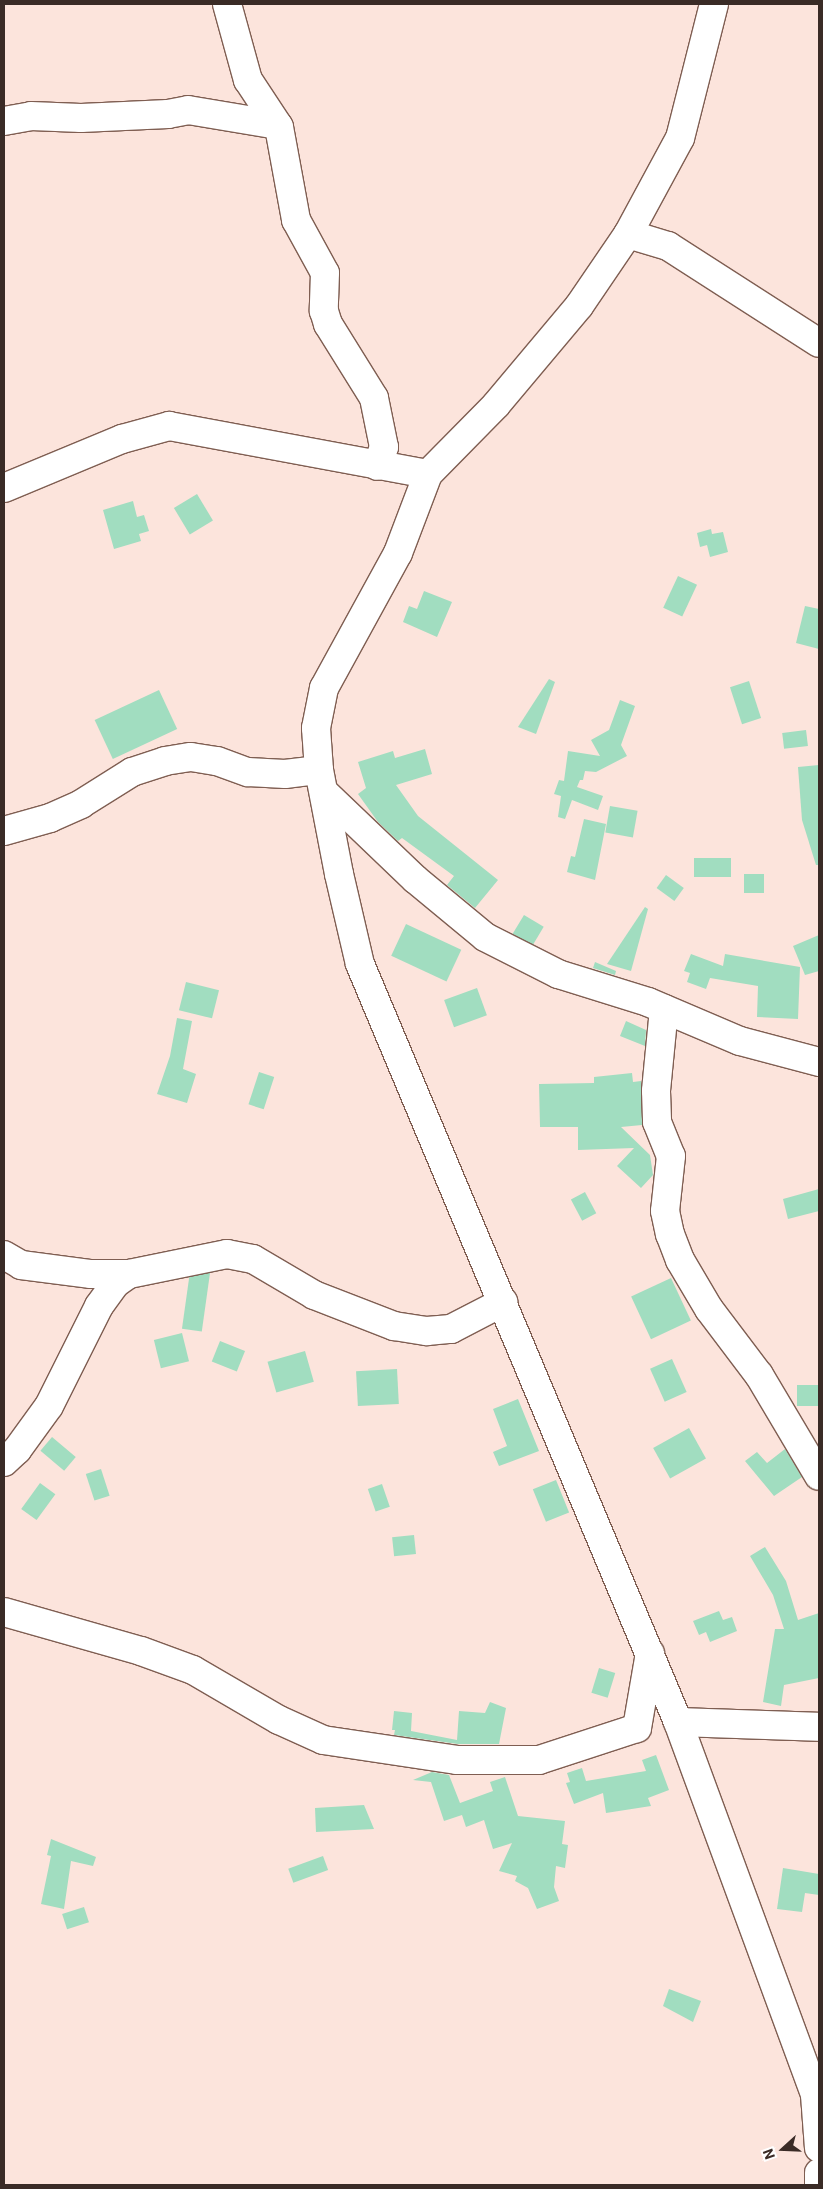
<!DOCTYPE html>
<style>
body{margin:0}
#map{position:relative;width:823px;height:2189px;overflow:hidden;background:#fce4dc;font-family:Roboto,sans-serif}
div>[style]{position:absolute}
.building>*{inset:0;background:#a1ddc0;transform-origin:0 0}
.roads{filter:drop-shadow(1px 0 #7f5e52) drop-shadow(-1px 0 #7f5e52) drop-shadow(0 1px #7f5e52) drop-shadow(0 -1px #7f5e52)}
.minor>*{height:28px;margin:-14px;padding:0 14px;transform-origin:14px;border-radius:14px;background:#fff}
span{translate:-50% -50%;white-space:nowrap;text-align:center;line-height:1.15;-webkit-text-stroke:4px #fff;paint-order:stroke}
.frame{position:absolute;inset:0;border:5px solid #3a2b26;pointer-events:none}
.north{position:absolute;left:758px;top:2124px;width:50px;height:50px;-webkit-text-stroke:4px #fff;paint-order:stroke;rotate:250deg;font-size:14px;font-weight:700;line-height:20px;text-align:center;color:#3a2b26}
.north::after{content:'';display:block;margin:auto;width:18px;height:22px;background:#3a2b26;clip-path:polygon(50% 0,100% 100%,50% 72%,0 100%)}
</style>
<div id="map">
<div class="building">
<i style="left:197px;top:494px;width:31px;height:27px;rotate:59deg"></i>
<i style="clip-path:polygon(133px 501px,137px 517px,144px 515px,149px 531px,139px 534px,141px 541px,114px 549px,103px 510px)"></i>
<i style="clip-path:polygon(711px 529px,712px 534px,723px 532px,728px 552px,710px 557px,707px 545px,700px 547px,697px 533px)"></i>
<i style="left:678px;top:576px;width:21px;height:35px;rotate:25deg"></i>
<i style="clip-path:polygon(424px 591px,452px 602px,437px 637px,403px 622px,409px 606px,417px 609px)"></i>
<i style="clip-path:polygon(805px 606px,819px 609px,819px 649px,796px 643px)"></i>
<i style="clip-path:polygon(549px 679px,555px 682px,536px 734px,518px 727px)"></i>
<i style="left:749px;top:681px;width:39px;height:20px;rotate:72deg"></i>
<i style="left:159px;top:690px;width:43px;height:71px;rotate:65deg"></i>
<i style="clip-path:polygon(620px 700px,635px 706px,621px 745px,627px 756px,596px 772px,585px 771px,583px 780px,580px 780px,577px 787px,603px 796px,598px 810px,572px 800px,565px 819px,558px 817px,561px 796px,554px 794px,559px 780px,564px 781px,568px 751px,600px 756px,591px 740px,609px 730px)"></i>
<i style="left:806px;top:730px;width:16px;height:24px;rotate:83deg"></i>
<i style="clip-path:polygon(425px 749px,432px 774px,396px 785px,418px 816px,498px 880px,475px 908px,447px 885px,454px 876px,402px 838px,398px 841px,378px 822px,358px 794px,366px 788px,358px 762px,393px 751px,395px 758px)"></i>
<i style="clip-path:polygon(819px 765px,819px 865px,816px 865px,802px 820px,798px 767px)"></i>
<i style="left:610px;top:806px;width:28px;height:27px;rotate:10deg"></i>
<i style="clip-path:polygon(584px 819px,606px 824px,595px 880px,567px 872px,571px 856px,575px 857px)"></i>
<i style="left:694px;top:858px;width:37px;height:19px"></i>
<i style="left:744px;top:874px;width:20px;height:19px"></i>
<i style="left:666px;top:875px;width:22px;height:16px;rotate:36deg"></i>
<i style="clip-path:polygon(645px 907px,648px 909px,631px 971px,607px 964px)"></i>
<i style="left:524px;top:915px;width:23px;height:22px;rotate:31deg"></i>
<i style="left:406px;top:924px;width:61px;height:35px;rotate:25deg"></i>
<i style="clip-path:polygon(819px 935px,819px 971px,805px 975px,793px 946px)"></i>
<i style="clip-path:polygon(691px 954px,723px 966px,725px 954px,800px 967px,798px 1019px,757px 1017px,758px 986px,710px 978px,706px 989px,687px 982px,690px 973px,684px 971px)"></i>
<i style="clip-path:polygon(595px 962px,616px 971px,615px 975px,593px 968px)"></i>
<i style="left:186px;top:982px;width:34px;height:29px;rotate:14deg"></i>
<i style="left:477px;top:988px;width:29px;height:35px;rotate:70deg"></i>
<i style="clip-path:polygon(177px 1018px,192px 1021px,183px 1069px,196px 1074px,187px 1103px,157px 1094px,170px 1056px)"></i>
<i style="clip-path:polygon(626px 1021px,646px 1030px,645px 1046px,620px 1036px)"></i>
<i style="left:259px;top:1072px;width:16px;height:34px;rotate:18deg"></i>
<i style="clip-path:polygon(632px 1073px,633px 1082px,641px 1081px,642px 1125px,621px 1127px,650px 1155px,653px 1175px,641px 1188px,617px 1166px,634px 1148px,578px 1150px,578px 1127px,540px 1127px,539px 1084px,594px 1083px,594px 1077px)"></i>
<i style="clip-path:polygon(819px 1189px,819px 1211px,788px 1219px,783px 1199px)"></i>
<i style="left:585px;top:1192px;width:24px;height:16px;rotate:62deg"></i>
<i style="left:210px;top:1273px;width:59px;height:20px;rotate:98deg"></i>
<i style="left:671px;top:1278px;width:47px;height:44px;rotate:65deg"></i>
<i style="left:182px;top:1333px;width:29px;height:29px;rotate:76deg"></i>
<i style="left:220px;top:1341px;width:27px;height:22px;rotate:22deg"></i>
<i style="left:305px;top:1351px;width:32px;height:39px;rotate:74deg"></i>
<i style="left:672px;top:1359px;width:36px;height:24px;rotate:66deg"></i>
<i style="left:397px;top:1369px;width:35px;height:41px;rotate:87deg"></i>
<i style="left:819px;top:1385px;width:21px;height:22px;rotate:90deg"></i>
<i style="clip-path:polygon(518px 1399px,539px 1451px,499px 1466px,493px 1452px,507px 1446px,493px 1409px)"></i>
<i style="left:689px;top:1428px;width:35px;height:41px;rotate:61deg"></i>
<i style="left:52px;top:1437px;width:31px;height:18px;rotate:40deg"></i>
<i style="clip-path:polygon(785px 1449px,802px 1477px,774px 1496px,745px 1461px,757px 1452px,767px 1463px)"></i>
<i style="left:101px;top:1469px;width:28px;height:16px;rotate:72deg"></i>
<i style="left:556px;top:1480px;width:35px;height:25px;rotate:68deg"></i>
<i style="left:40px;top:1483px;width:19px;height:32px;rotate:36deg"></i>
<i style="left:382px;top:1484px;width:24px;height:15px;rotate:71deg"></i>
<i style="left:414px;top:1535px;width:19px;height:22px;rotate:84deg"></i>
<i style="clip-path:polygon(765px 1547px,786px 1581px,798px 1620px,819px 1613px,819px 1678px,784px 1685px,781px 1706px,763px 1702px,775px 1629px,784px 1629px,773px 1595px,750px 1556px)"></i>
<i style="clip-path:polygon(719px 1611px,723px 1620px,732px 1617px,737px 1631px,710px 1642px,706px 1632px,699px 1635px,693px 1621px)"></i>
<i style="left:599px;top:1668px;width:17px;height:26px;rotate:17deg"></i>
<i style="clip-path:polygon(490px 1702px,506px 1708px,499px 1744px,458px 1744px,394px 1735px,395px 1730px,392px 1730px,394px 1711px,412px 1713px,411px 1731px,457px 1740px,459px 1711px,485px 1713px)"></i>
<i style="clip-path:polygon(656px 1755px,669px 1790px,648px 1798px,651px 1806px,606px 1813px,603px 1793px,574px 1804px,566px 1783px,570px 1782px,567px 1773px,582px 1768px,586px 1781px,646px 1771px,642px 1760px)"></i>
<i style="clip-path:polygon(432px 1772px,449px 1775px,460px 1803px,493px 1791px,490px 1782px,505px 1777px,518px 1816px,565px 1821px,562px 1844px,568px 1845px,565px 1868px,556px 1866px,554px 1887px,559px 1901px,537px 1909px,528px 1888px,515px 1881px,517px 1876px,499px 1871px,512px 1843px,493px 1849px,484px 1820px,466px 1827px,462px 1815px,444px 1821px,431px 1782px,413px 1780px)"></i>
<i style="clip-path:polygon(364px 1805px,374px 1829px,316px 1832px,315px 1808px)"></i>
<i style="clip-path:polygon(51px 1839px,96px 1857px,93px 1866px,71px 1861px,64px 1909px,41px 1904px,51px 1856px,47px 1855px)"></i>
<i style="left:323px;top:1856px;width:15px;height:37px;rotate:70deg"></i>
<i style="clip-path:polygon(783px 1868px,819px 1874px,819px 1895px,805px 1893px,802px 1912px,777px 1909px)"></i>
<i style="left:84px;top:1907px;width:16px;height:23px;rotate:72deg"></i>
<i style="clip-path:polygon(669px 1989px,701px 2001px,693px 2022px,663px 2006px)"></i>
</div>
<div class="roads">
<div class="minor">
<i style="left:227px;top:4px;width:79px;rotate:74.6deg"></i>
<i style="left:248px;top:80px;width:56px;rotate:56.6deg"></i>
<i style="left:279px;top:127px;width:95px;rotate:79.6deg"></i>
<i style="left:296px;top:220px;width:60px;rotate:61.3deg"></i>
<i style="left:325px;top:273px;width:38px;rotate:92deg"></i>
<i style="left:324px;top:311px;width:14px;rotate:73deg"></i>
<i style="left:328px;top:324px;width:87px;rotate:58.1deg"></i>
<i style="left:374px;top:398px;width:50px;rotate:78.5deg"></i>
<i style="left:384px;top:447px;width:20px;rotate:110deg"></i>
<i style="left:714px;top:4px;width:138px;rotate:104.2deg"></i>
<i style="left:680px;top:138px;width:109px;rotate:118.4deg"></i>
<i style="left:628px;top:234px;width:87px;rotate:124.2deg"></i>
<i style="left:579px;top:306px;width:129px;rotate:130deg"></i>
<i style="left:496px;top:405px;width:97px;rotate:134.6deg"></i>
<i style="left:428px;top:474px;width:85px;rotate:110.8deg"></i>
<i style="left:398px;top:553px;width:154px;rotate:118.7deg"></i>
<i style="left:324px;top:688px;width:41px;rotate:101.3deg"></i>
<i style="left:316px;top:728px;width:42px;rotate:85.9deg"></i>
<i style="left:319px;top:770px;width:106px;rotate:79.1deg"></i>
<i style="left:339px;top:874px;width:92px;rotate:76.9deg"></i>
<i style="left:360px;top:964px;width:822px;rotate:67.24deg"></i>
<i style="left:678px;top:1722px;width:397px;rotate:69.8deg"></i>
<i style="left:815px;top:2095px;width:53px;rotate:85.7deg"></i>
<i style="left:4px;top:121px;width:27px;rotate:-10deg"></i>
<i style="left:31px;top:116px;width:50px;rotate:2.3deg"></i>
<i style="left:81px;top:118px;width:87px;rotate:-2.6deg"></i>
<i style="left:168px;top:114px;width:20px;rotate:-11deg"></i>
<i style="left:188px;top:110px;width:91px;rotate:9.5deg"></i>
<i style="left:628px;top:234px;width:42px;rotate:16.7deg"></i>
<i style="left:668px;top:246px;width:179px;rotate:32.7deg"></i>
<i style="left:4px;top:488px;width:128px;rotate:-22.6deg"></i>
<i style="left:122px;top:439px;width:49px;rotate:-15.5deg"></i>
<i style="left:169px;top:426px;width:263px;rotate:10.5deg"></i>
<i style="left:324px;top:792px;width:126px;rotate:43.7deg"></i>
<i style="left:415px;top:879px;width:91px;rotate:39.6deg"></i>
<i style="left:485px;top:937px;width:82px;rotate:26.9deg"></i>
<i style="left:558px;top:974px;width:94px;rotate:17.3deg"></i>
<i style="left:648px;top:1002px;width:100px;rotate:23deg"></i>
<i style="left:740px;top:1041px;width:82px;rotate:14.9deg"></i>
<i style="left:4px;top:831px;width:48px;rotate:-15.8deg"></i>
<i style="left:50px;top:818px;width:34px;rotate:-24deg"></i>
<i style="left:81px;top:804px;width:60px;rotate:-32.1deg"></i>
<i style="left:132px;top:772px;width:35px;rotate:-18deg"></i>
<i style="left:165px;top:761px;width:26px;rotate:-9deg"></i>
<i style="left:191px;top:757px;width:26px;rotate:9deg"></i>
<i style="left:217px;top:761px;width:33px;rotate:20deg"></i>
<i style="left:248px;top:772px;width:37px;rotate:3deg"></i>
<i style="left:285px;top:774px;width:34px;rotate:-7deg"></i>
<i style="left:664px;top:1009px;width:82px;rotate:95.6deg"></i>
<i style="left:656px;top:1091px;width:31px;rotate:88deg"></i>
<i style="left:657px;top:1122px;width:37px;rotate:68deg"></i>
<i style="left:671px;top:1156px;width:55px;rotate:96.2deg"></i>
<i style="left:665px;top:1211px;width:24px;rotate:78deg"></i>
<i style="left:670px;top:1234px;width:28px;rotate:69deg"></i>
<i style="left:680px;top:1260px;width:57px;rotate:59.4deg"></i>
<i style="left:709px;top:1309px;width:83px;rotate:52.9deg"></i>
<i style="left:759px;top:1375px;width:117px;rotate:59.3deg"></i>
<i style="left:4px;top:1255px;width:20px;rotate:30deg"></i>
<i style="left:21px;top:1265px;width:71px;rotate:7.3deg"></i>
<i style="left:91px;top:1274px;width:38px"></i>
<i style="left:4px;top:1462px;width:18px;rotate:-43deg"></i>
<i style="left:17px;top:1450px;width:54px;rotate:-54deg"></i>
<i style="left:49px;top:1406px;width:112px;rotate:-63.4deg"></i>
<i style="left:99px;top:1306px;width:29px;rotate:-54deg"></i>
<i style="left:116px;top:1283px;width:16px;rotate:-35deg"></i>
<i style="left:129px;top:1274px;width:100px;rotate:-11.5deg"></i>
<i style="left:227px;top:1254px;width:26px;rotate:11deg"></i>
<i style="left:253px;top:1259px;width:71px;rotate:30.5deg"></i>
<i style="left:314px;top:1295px;width:86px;rotate:21.2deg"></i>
<i style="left:394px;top:1326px;width:33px;rotate:9deg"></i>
<i style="left:427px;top:1331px;width:24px;rotate:-5deg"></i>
<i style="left:451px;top:1329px;width:59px;rotate:-27.4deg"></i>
<i style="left:4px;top:1612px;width:142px;rotate:15.9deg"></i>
<i style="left:141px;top:1651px;width:55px;rotate:20.1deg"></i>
<i style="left:193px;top:1670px;width:99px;rotate:30.2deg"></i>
<i style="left:279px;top:1720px;width:48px;rotate:24.4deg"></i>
<i style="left:323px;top:1740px;width:135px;rotate:8.5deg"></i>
<i style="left:457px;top:1760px;width:82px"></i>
<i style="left:539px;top:1760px;width:103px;rotate:-18.1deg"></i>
<i style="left:637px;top:1728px;width:76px;rotate:-80.2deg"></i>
<i style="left:678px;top:1722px;width:141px;rotate:2deg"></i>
<i style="left:819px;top:2185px;width:12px;rotate:-90deg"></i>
</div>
</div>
<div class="frame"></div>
<div class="north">N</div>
</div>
